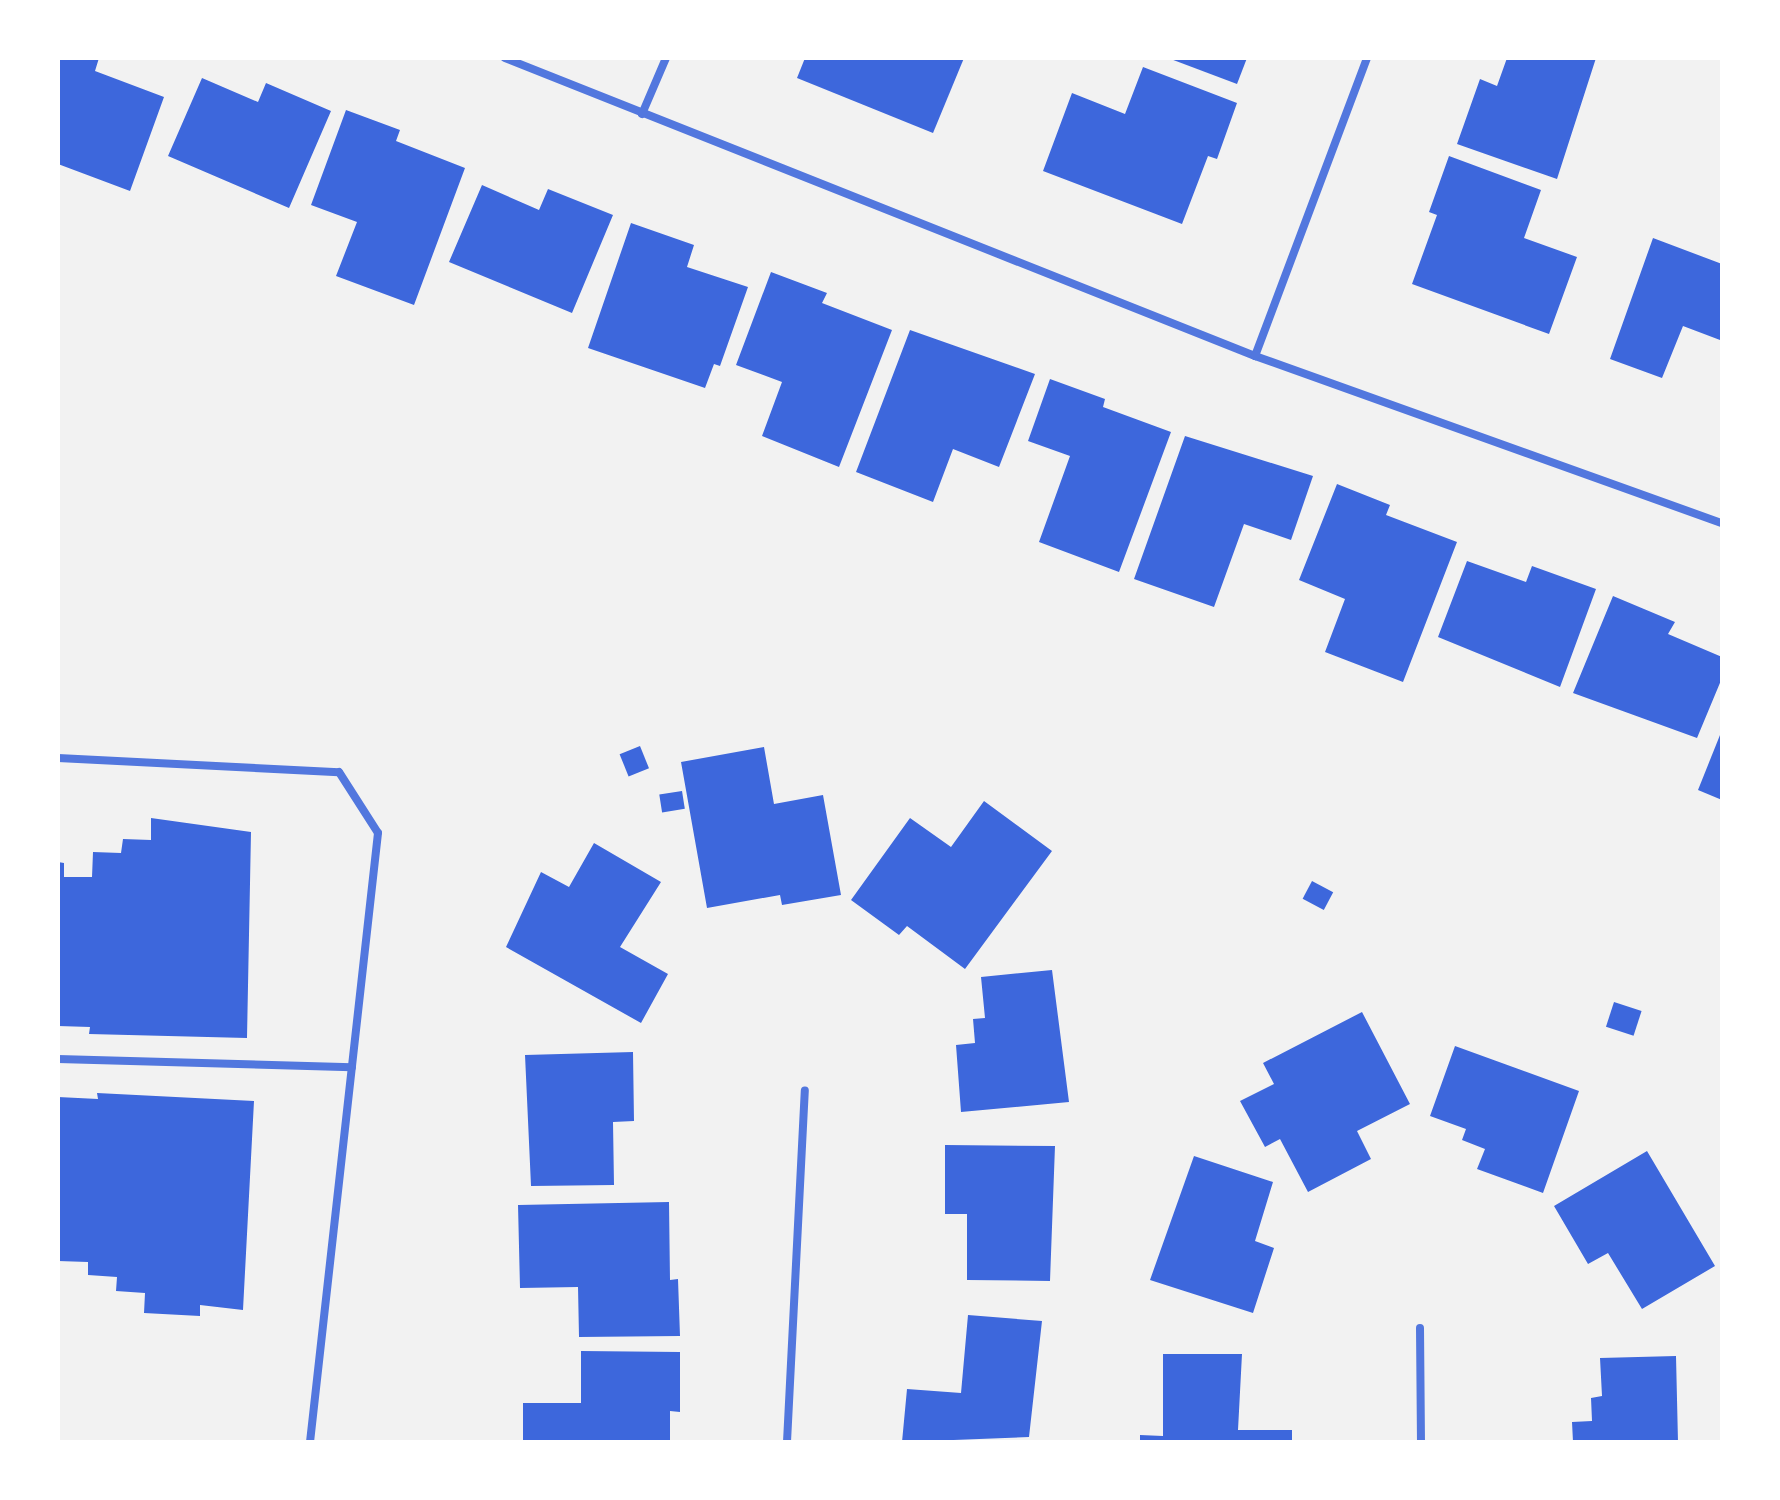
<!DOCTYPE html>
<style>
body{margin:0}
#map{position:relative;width:1780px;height:1500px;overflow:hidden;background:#f2f2f2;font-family:"Noto Sans",sans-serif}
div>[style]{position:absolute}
.building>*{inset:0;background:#3d67dc;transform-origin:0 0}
.minor>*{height:8px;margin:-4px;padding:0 4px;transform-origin:4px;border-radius:4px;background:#5277de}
span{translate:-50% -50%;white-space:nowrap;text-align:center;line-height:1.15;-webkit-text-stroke:8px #fff;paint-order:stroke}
.frame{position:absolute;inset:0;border:60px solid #fff;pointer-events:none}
</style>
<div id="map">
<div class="building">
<i style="clip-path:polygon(58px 58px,99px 58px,95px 71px,164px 97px,130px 191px,58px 164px)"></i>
<i style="clip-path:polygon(805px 58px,964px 58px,933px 133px,797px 78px)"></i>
<i style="clip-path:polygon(1168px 58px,1247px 58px,1237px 84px)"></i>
<i style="clip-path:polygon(1507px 58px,1596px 58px,1557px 179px,1457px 144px,1480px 79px,1497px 86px)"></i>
<i style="clip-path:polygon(1143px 67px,1237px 103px,1217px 159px,1208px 156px,1182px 224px,1043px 171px,1072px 93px,1125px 114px)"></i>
<i style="clip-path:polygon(202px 78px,258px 102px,266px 83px,331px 111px,289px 208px,168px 156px)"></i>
<i style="clip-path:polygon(346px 110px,400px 130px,396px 141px,465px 168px,414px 305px,336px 276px,357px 222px,311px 205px)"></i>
<i style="clip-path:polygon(1449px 156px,1541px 190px,1524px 238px,1577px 257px,1549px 334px,1412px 284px,1437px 215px,1429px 212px)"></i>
<i style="clip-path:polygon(482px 185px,539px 210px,548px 189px,613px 215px,572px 313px,449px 262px)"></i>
<i style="clip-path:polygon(631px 223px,694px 245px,687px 267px,748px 287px,720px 366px,714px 364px,705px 388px,588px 348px)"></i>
<i style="clip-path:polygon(1653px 238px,1722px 264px,1722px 347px,1720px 340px,1683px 326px,1662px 378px,1610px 359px)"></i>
<i style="clip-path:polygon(771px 272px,827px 293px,822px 303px,892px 330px,839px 467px,762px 436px,782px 382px,736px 365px)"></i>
<i style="clip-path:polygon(910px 330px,1035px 374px,999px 467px,953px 449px,933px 502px,856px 472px)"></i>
<i style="clip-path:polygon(1050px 379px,1105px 399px,1103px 407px,1171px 432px,1119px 572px,1039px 542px,1070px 456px,1028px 441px)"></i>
<i style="clip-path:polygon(1185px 436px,1313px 476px,1291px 540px,1244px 524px,1214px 607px,1134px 579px)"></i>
<i style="clip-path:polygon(1337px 484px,1390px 505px,1386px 515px,1457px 542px,1403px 682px,1325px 652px,1345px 599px,1299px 580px)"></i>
<i style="clip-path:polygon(1467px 561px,1526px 582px,1532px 566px,1596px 589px,1560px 687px,1438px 637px)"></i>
<i style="clip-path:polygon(1613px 596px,1675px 622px,1668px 634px,1722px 657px,1722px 678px,1697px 738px,1573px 693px)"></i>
<i style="clip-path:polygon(1722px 730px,1722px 800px,1698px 790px)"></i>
<i style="left:640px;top:746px;width:24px;height:22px;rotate:68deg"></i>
<i style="clip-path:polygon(764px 747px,774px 804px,823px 795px,841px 895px,782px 905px,780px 895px,707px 908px,681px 762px)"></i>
<i style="left:682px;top:791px;width:18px;height:23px;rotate:81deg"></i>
<i style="clip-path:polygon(984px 801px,1052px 851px,965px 969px,907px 926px,899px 935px,851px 900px,910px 818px,951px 847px)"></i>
<i style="clip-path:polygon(151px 818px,251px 832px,247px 1038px,89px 1034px,90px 1027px,58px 1026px,58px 862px,64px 863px,64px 877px,92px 877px,93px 852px,121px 853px,123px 839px,151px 840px)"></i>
<i style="clip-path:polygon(594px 843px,661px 882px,620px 947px,668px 974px,641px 1023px,506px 947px,541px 872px,569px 887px)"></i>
<i style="left:1312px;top:881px;width:24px;height:20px;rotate:28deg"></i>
<i style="clip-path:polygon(1052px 970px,1069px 1102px,961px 1112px,956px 1045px,975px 1043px,973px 1019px,985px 1018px,981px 977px)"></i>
<i style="left:1614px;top:1002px;width:29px;height:26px;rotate:18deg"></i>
<i style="clip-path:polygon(1362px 1012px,1410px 1104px,1357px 1131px,1371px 1159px,1308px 1192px,1280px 1139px,1265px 1147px,1240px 1101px,1274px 1084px,1263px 1063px)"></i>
<i style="clip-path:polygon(1455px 1046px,1579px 1091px,1543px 1193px,1477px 1169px,1485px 1149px,1462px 1140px,1466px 1129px,1430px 1116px)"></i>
<i style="clip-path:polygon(633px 1052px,634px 1121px,613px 1122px,614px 1185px,531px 1186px,525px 1055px)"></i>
<i style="clip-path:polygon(97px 1093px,254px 1101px,243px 1310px,200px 1305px,200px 1316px,144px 1313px,145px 1293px,116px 1291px,117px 1277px,88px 1275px,88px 1262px,58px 1261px,58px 1097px,98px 1099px)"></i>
<i style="clip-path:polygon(945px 1145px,1055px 1146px,1050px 1281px,967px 1280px,967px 1214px,945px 1214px)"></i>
<i style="clip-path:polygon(1647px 1151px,1715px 1266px,1642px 1309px,1608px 1253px,1588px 1264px,1554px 1206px)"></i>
<i style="clip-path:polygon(1194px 1156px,1273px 1182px,1255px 1241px,1274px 1248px,1253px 1313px,1150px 1280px)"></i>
<i style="clip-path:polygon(669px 1202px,670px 1280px,678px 1279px,680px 1336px,579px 1337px,578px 1287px,520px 1288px,518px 1205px)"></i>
<i style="clip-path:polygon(968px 1315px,1042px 1321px,1029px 1437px,902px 1442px,907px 1389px,961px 1393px)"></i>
<i style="clip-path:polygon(581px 1351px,680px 1352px,680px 1412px,670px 1411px,670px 1442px,523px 1442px,523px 1403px,581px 1403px)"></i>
<i style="clip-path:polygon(1163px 1354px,1242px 1354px,1238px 1430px,1292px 1430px,1292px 1442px,1140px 1442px,1140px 1435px,1163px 1436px)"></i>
<i style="clip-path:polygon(1676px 1356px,1678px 1442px,1573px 1442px,1572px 1422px,1592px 1421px,1591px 1398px,1602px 1396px,1600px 1358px)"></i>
</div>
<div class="minor">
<i style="left:505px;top:58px;width:807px;rotate:21.67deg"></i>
<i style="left:1255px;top:356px;width:496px;rotate:19.7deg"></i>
<i style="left:642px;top:114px;width:61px;rotate:-66.8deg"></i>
<i style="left:1255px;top:356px;width:318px;rotate:-69.4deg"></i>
<i style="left:58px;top:758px;width:281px;rotate:2.9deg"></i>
<i style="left:339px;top:772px;width:72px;rotate:57.4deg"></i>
<i style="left:378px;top:833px;width:613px;rotate:96.37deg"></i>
<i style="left:58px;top:1059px;width:294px;rotate:1.6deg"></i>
<i style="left:1420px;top:1328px;width:114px;rotate:89.5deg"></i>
<i style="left:787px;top:1442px;width:352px;rotate:-87.1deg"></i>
</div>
<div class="frame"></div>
</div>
